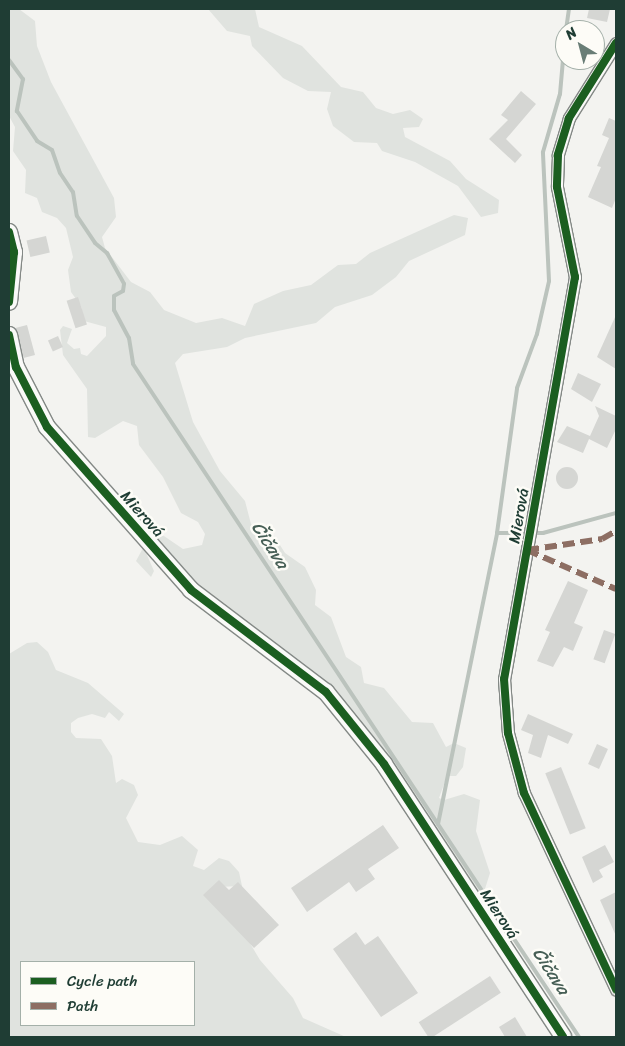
<!DOCTYPE html>
<meta charset="utf-8">
<style>
body{margin:0}
#map{position:relative;width:625px;height:1046px;overflow:hidden;background:#f3f3f0;font-family:Sriracha,sans-serif}
div>[style]{position:absolute}
.green>*{inset:0;background:#e0e3df}
.stream>*{height:4px;margin:-2px;padding:0 2px;transform-origin:2px;border-radius:2px;background:#bbc3bd}
.building>*{inset:0;background:#d5d6d3;transform-origin:0 0}
.round{border-radius:50%}
.roads{filter:drop-shadow(1px 0 #848986) drop-shadow(-1px 0 #848986) drop-shadow(0 1px #848986) drop-shadow(0 -1px #848986)}
.street>*{height:11px;margin:-5.5px;padding:0 5.5px;transform-origin:5.5px;border-radius:5.5px;background:#fafaf8}
.secondary>*{height:16px;margin:-8px;padding:0 8px;transform-origin:8px;border-radius:8px;background:#fafaf8}
.quiet>*{height:6px;margin-top:-3px;transform-origin:0;background:repeating-linear-gradient(90deg,#8d6e63 0 12px,transparent 0 18px)}
.cycleway>*{height:8px;margin:-4px;padding:0 4px;transform-origin:4px;border-radius:4px;background:#1b5e20}
span{translate:-50% -50%;white-space:nowrap;text-align:center;line-height:1.15;-webkit-text-stroke:5px #fdfcf7;paint-order:stroke}
.street-label{font-size:16px;color:#1f3d34}
.water-label{font-size:18px;color:#475f56;font-style:italic}
.frame{position:absolute;inset:0;border:10px solid #1f3d34;pointer-events:none}
.legend{position:absolute;left:20px;top:961px;width:175px;height:65px;box-sizing:border-box;background:#fdfcf7;border:1px solid #a4b0a9;margin:0;padding:6px 9px;list-style:none;font-size:15px;color:#1f3d34}
.legend li{display:flex;align-items:center;gap:10px;height:25px}
.legend b{width:25px;border:1px solid #a4b0a9}
.north{position:absolute;left:555px;top:20px;width:50px;height:50px;box-sizing:border-box;background:#fdfcf7;border:1px solid #a4b0a9;border-radius:50%;rotate:323deg;font-size:14px;font-weight:700;line-height:20px;text-align:center;color:#1f3d34}
.north::after{content:'';display:block;margin:auto;width:18px;height:22px;background:#697d76;clip-path:polygon(50% 0,100% 100%,50% 72%,0 100%)}
</style>
<div id="map">
<div class="green">
<i style="clip-path:polygon(9px 9px,19px 9px,35px 21px,37px 46px,51px 82px,114px 198px,116px 217px,102px 237px,105px 248px,131px 282px,150px 292px,164px 310px,196px 323px,222px 318px,245px 326px,254px 304px,283px 291px,311px 285px,338px 265px,356px 264px,370px 253px,454px 215px,468px 218px,465px 235px,409px 261px,396px 277px,372px 295px,335px 307px,316px 323px,245px 338px,227px 347px,183px 354px,175px 363px,193px 422px,220px 471px,245px 501px,251px 524px,273px 534px,285px 553px,305px 567px,316px 590px,315px 605px,331px 617px,346px 657px,361px 667px,364px 683px,384px 688px,412px 722px,433px 723px,446px 747px,454px 743px,466px 748px,463px 767px,456px 776px,447px 776px,439px 798px,444px 800px,464px 794px,480px 800px,476px 831px,490px 873px,484px 892px,473px 891px,432px 822px,386px 764px,353px 711px,152px 551px,147px 555px,154px 571px,151px 577px,136px 561px,151px 533px,161px 534px,183px 549px,202px 545px,205px 534px,198px 522px,181px 513px,163px 477px,139px 445px,137px 426px,123px 421px,95px 438px,88px 437px,87px 389px,63px 355px,60px 330px,63px 326px,72px 329px,67px 343px,74px 349px,80px 348px,81px 354px,87px 356px,106px 336px,106px 327px,84px 321px,81px 306px,71px 292px,68px 270px,73px 257px,66px 228px,57px 218px,42px 212px,37px 198px,25px 193px,26px 170px,13px 151px,15px 127px,9px 116px)"></i>
<i style="clip-path:polygon(208px 9px,255px 9px,259px 27px,302px 46px,341px 87px,363px 92px,376px 108px,393px 114px,410px 110px,423px 119px,419px 127px,403px 128px,405px 137px,450px 161px,466px 179px,499px 200px,498px 213px,481px 217px,458px 186px,415px 162px,382px 151px,377px 143px,354px 142px,333px 126px,327px 109px,331px 92px,308px 91px,283px 78px,252px 46px,250px 36px,227px 31px)"></i>
<i style="clip-path:polygon(evenodd,37px 642px,48px 652px,56px 670px,88px 683px,124px 714px,119px 721px,109px 712px,105px 718px,92px 714px,78px 718px,71px 723px,71px 732px,76px 738px,101px 739px,112px 756px,116px 783px,122px 779px,134px 785px,138px 795px,126px 818px,138px 842px,160px 845px,182px 836px,198px 850px,193px 866px,204px 870px,219px 858px,229px 861px,239px 872px,242px 886px,216px 887px,260px 960px,293px 998px,303px 1018px,346px 1037px,9px 1037px,9px 654px,27px 643px,37px 642px,21px 962px,194px 962px,194px 1025px,21px 1025px,21px 962px)"></i>
</div>
<div class="stream">
<i style="left:566px;top:30px;width:21px;rotate:-82deg"></i>
<i style="left:9px;top:60px;width:24px;rotate:54deg"></i>
<i style="left:23px;top:79px;width:33px;rotate:101deg"></i>
<i style="left:17px;top:111px;width:36px;rotate:56deg"></i>
<i style="left:37px;top:141px;width:17px;rotate:31deg"></i>
<i style="left:52px;top:150px;width:24px;rotate:71deg"></i>
<i style="left:60px;top:173px;width:23px;rotate:56deg"></i>
<i style="left:73px;top:192px;width:24px;rotate:81deg"></i>
<i style="left:77px;top:216px;width:32px;rotate:56deg"></i>
<i style="left:95px;top:243px;width:16px;rotate:40deg"></i>
<i style="left:107px;top:253px;width:35px;rotate:61deg"></i>
<i style="left:124px;top:284px;width:7px;rotate:98deg"></i>
<i style="left:123px;top:291px;width:10px;rotate:151deg"></i>
<i style="left:114px;top:296px;width:14px;rotate:90deg"></i>
<i style="left:114px;top:310px;width:32px;rotate:62deg"></i>
<i style="left:129px;top:338px;width:26px;rotate:81deg"></i>
<i style="left:133px;top:364px;width:807px;rotate:56.47deg"></i>
<i style="left:497px;top:533px;width:46px"></i>
<i style="left:543px;top:533px;width:76px;rotate:-15.3deg"></i>
<i style="left:438px;top:824px;width:297px;rotate:-78.5deg"></i>
<i style="left:497px;top:533px;width:146px;rotate:-82.1deg"></i>
<i style="left:517px;top:388px;width:58px;rotate:-69.7deg"></i>
<i style="left:537px;top:334px;width:54px;rotate:-77.2deg"></i>
<i style="left:549px;top:281px;width:129px;rotate:-92.7deg"></i>
<i style="left:543px;top:152px;width:60px;rotate:-73.7deg"></i>
<i style="left:560px;top:94px;width:57px;rotate:-85deg"></i>
</div>
<div class="building">
<i style="clip-path:polygon(589px 9px,610px 9px,607px 22px,587px 18px)"></i>
<i style="clip-path:polygon(521px 91px,536px 104px,506px 139px,522px 155px,515px 163px,489px 139px,508px 120px,501px 115px)"></i>
<i style="clip-path:polygon(609px 118px,616px 121px,616px 198px,612px 208px,588px 197px,601px 167px,597px 166px,609px 138px,602px 135px)"></i>
<i style="left:46px;top:236px;width:17px;height:20px;rotate:77deg"></i>
<i style="left:78px;top:297px;width:29px;height:12px;rotate:72deg"></i>
<i style="clip-path:polygon(616px 315px,616px 369px,597px 357px)"></i>
<i style="left:27px;top:325px;width:31px;height:12px;rotate:75deg"></i>
<i style="left:58px;top:336px;width:12px;height:11px;rotate:66deg"></i>
<i style="clip-path:polygon(578px 373px,601px 384px,592px 402px,571px 389px)"></i>
<i style="clip-path:polygon(595px 406px,616px 416px,616px 429px,607px 448px,589px 439px,583px 453px,557px 442px,567px 426px,590px 436px,599px 416px)"></i>
<i class="round" style="left:556px;top:467px;width:22px;height:22px"></i>
<i style="clip-path:polygon(568px 581px,588px 590px,574px 623px,583px 627px,573px 651px,564px 647px,553px 667px,537px 661px,550px 632px,545px 630px)"></i>
<i style="left:604px;top:630px;width:12px;height:31px;rotate:20deg"></i>
<i style="clip-path:polygon(528px 714px,573px 734px,568px 744px,548px 735px,541px 758px,528px 753px,533px 735px,521px 730px)"></i>
<i style="left:597px;top:744px;width:12px;height:22px;rotate:24deg"></i>
<i style="left:561px;top:767px;width:66px;height:17px;rotate:68deg"></i>
<i style="clip-path:polygon(383px 825px,399px 848px,368px 869px,375px 879px,356px 892px,349px 882px,307px 912px,291px 888px)"></i>
<i style="clip-path:polygon(605px 845px,614px 862px,599px 870px,603px 877px,593px 883px,582px 857px)"></i>
<i style="clip-path:polygon(219px 880px,229px 890px,238px 882px,279px 925px,254px 948px,203px 895px)"></i>
<i style="clip-path:polygon(616px 892px,616px 936px,600px 900px)"></i>
<i style="clip-path:polygon(356px 932px,365px 945px,378px 936px,418px 993px,381px 1017px,333px 949px)"></i>
<i style="left:490px;top:976px;width:20px;height:85px;rotate:57deg"></i>
<i style="clip-path:polygon(515px 1017px,527px 1037px,505px 1037px,499px 1027px)"></i>
</div>
<div class="roads">
<div class="street">
<i style="left:616px;top:43px;width:89px;rotate:122.1deg"></i>
<i style="left:569px;top:118px;width:39px;rotate:107deg"></i>
<i style="left:558px;top:155px;width:32px;rotate:92deg"></i>
<i style="left:557px;top:187px;width:92px;rotate:78.7deg"></i>
<i style="left:575px;top:277px;width:408px;rotate:100deg"></i>
<i style="left:504px;top:679px;width:54px;rotate:85.8deg"></i>
<i style="left:508px;top:733px;width:62px;rotate:75.1deg"></i>
<i style="left:524px;top:793px;width:217px;rotate:64.9deg"></i>
</div>
<div class="secondary">
<i style="left:9px;top:232px;width:21px;rotate:76deg"></i>
<i style="left:14px;top:252px;width:50px;rotate:95.7deg"></i>
<i style="left:9px;top:335px;width:33px;rotate:78deg"></i>
<i style="left:16px;top:367px;width:68px;rotate:62.7deg"></i>
<i style="left:47px;top:427px;width:217px;rotate:48.5deg"></i>
<i style="left:191px;top:590px;width:169px;rotate:37.1deg"></i>
<i style="left:326px;top:692px;width:92px;rotate:51.1deg"></i>
<i style="left:384px;top:764px;width:326px;rotate:56.7deg"></i>
</div>
</div>
<div class="quiet">
<i style="left:527px;top:550px;width:97px;rotate:23.7deg"></i>
<i style="left:527px;top:550px;width:76px;rotate:-8.3deg"></i>
<i style="left:602px;top:539px;width:16px;rotate:-30deg"></i>
</div>
<div class="cycleway">
<i style="left:616px;top:43px;width:89px;rotate:122.1deg"></i>
<i style="left:569px;top:118px;width:39px;rotate:107deg"></i>
<i style="left:558px;top:155px;width:32px;rotate:92deg"></i>
<i style="left:557px;top:187px;width:92px;rotate:78.7deg"></i>
<i style="left:575px;top:277px;width:408px;rotate:100deg"></i>
<i style="left:504px;top:679px;width:54px;rotate:85.8deg"></i>
<i style="left:508px;top:733px;width:62px;rotate:75.1deg"></i>
<i style="left:524px;top:793px;width:217px;rotate:64.9deg"></i>
<i style="left:9px;top:232px;width:21px;rotate:76deg"></i>
<i style="left:14px;top:252px;width:50px;rotate:95.7deg"></i>
<i style="left:9px;top:335px;width:33px;rotate:78deg"></i>
<i style="left:16px;top:367px;width:68px;rotate:62.7deg"></i>
<i style="left:47px;top:427px;width:217px;rotate:48.5deg"></i>
<i style="left:191px;top:590px;width:169px;rotate:37.1deg"></i>
<i style="left:326px;top:692px;width:92px;rotate:51.1deg"></i>
<i style="left:384px;top:764px;width:326px;rotate:56.7deg"></i>
</div>
<div class="street-label">
<span style="left:142px;top:514px;rotate:48deg">Mierová</span>
<span style="left:519px;top:516px;rotate:-80deg">Mierová</span>
<span style="left:499px;top:914px;rotate:57deg">Mierová</span>
</div>
<div class="water-label">
<span style="left:270px;top:545px;rotate:57deg">Čičava</span>
<span style="left:551px;top:971px;rotate:57deg">Čičava</span>
</div>
<div class="frame"></div>
<ul class="legend">
<li><b style="height:6px;background:#1b5e20"></b>Cycle path</li>
<li><b style="height:6px;background:#8d6e63"></b>Path</li>
</ul>
<div class="north">N</div>
</div>
